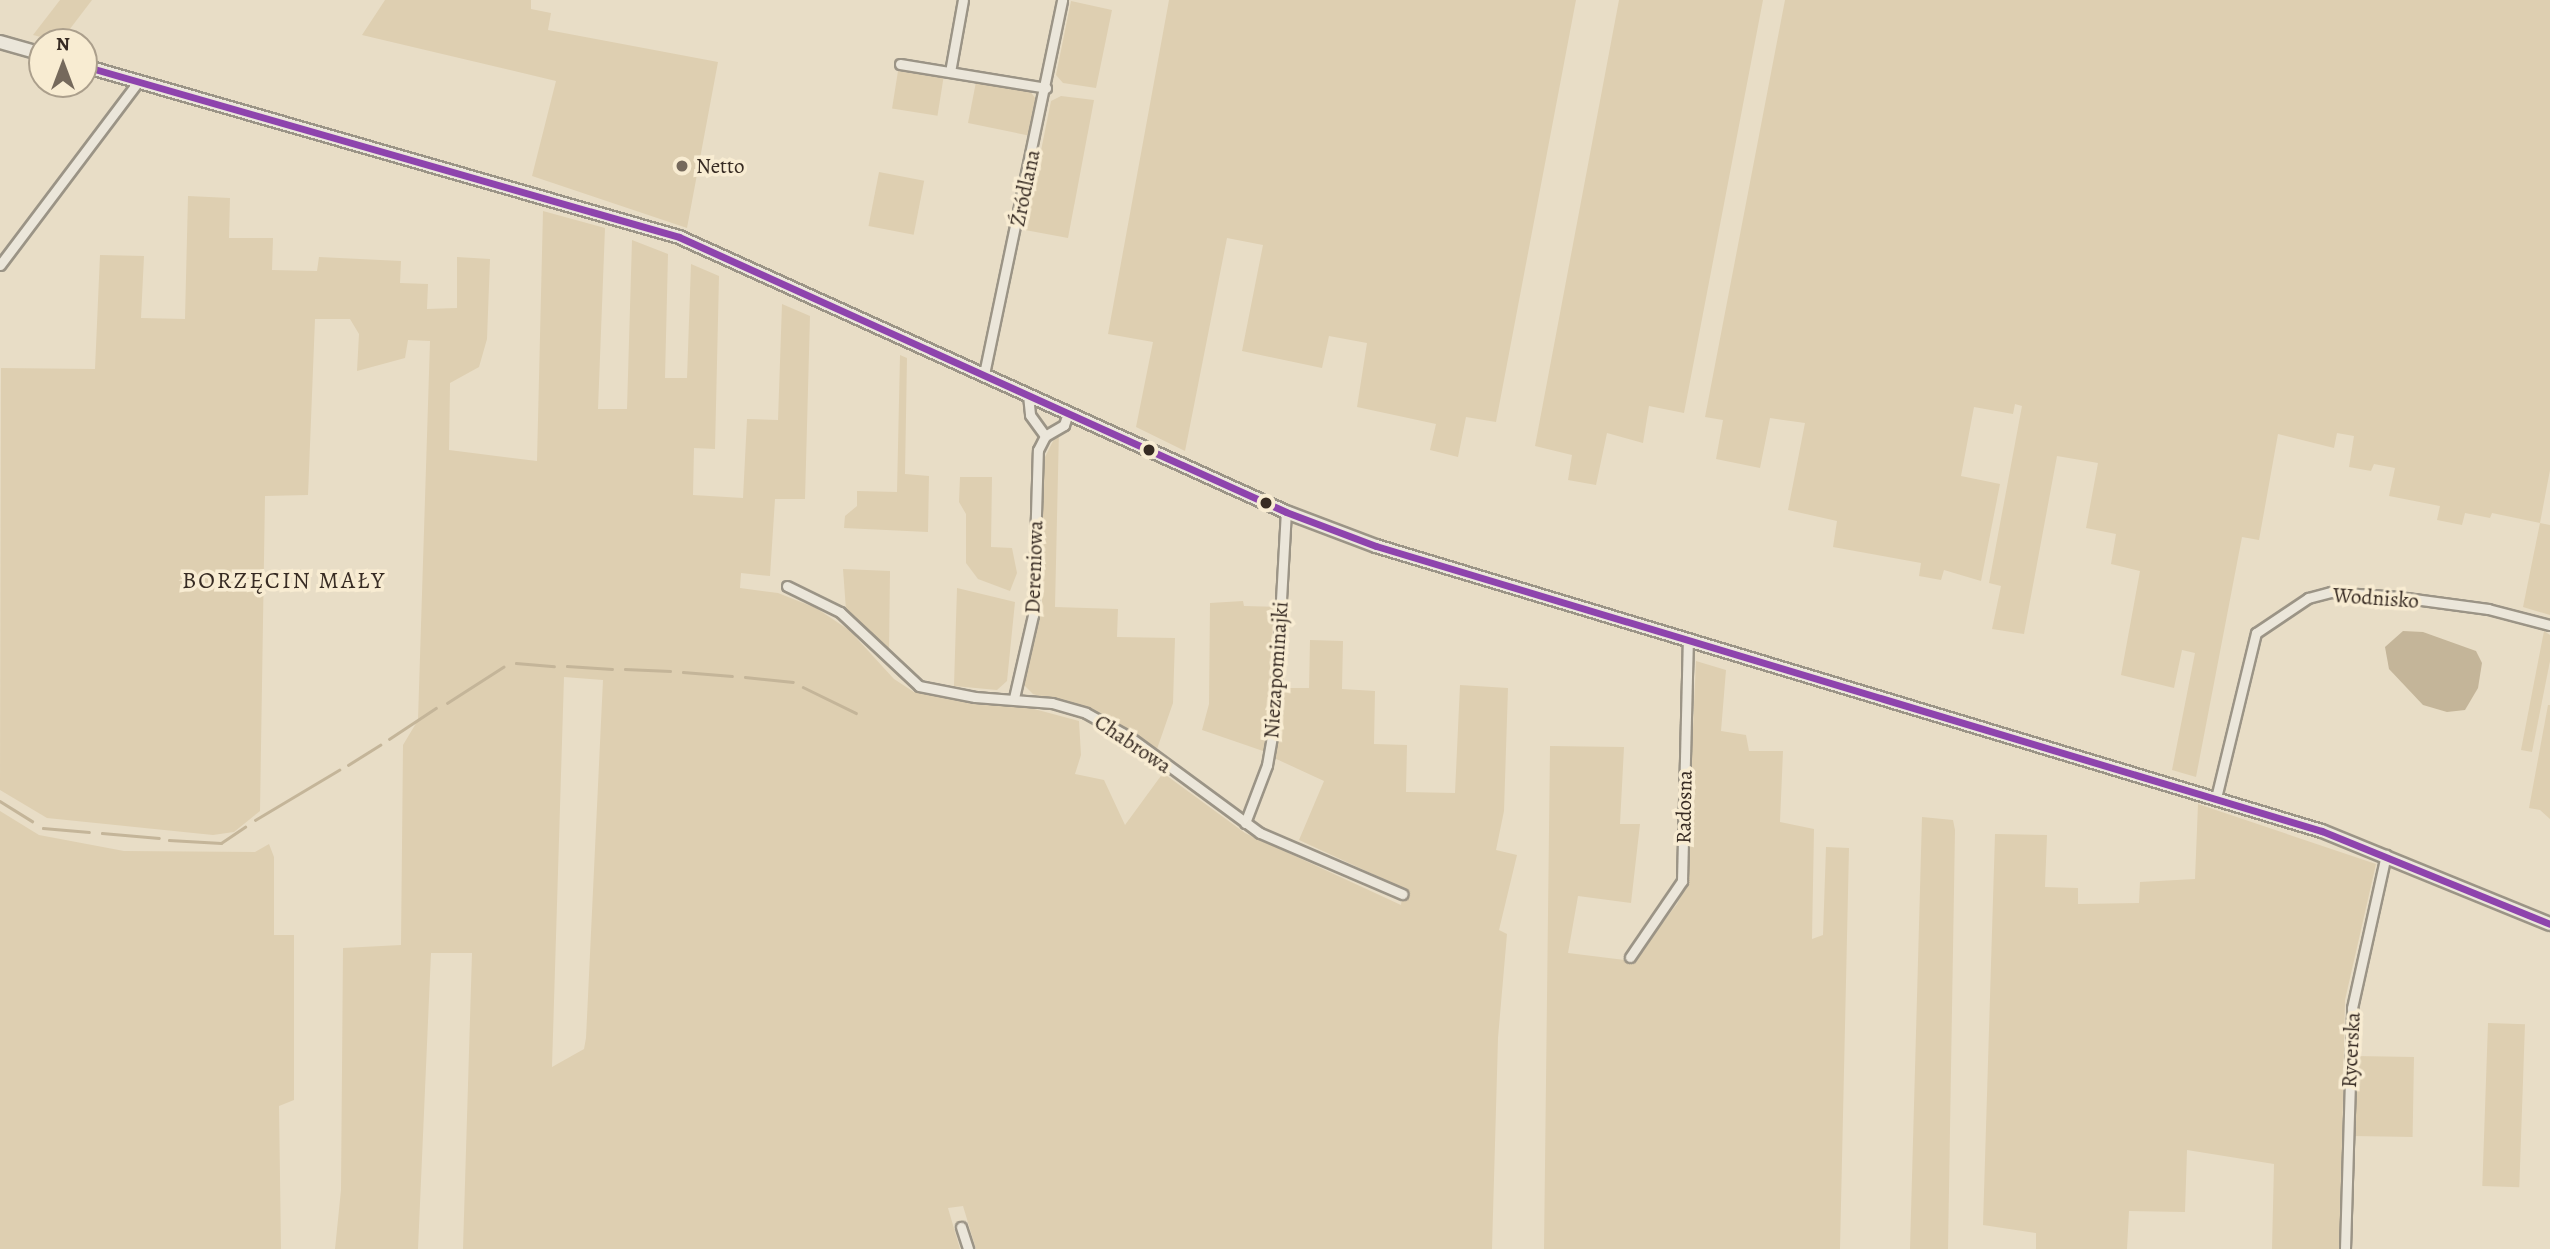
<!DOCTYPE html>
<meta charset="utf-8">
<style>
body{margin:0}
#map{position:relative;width:2550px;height:1249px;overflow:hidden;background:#e8ddc6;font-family:Alegreya,serif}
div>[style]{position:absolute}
.green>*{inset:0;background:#decfb1;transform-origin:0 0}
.water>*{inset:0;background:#c4b599}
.stream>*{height:2.5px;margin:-1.25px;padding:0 1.25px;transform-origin:1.25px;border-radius:1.25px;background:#c4b599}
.roads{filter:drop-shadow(2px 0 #9b9486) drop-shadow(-2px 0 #9b9486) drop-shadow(0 2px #9b9486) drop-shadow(0 -2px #9b9486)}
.minor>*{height:9px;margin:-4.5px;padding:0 4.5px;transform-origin:4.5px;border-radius:4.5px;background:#ebe6da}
.secondary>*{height:12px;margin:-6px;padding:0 6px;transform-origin:6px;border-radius:6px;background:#ebe6da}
.bus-1>*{height:7px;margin:-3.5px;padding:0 3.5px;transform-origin:3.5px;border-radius:3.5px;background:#8e44ad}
.dots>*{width:19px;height:19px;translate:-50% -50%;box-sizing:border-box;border:4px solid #f8ecd2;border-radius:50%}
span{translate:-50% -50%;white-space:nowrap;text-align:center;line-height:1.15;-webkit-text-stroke:7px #f8ecd2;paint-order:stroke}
.poi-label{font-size:21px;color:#372b23}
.left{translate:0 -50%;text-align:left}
.street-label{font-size:21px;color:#372b23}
.quarter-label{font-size:24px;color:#372b23;letter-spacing:2px}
.north{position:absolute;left:28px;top:28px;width:70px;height:70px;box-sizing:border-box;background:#f8ecd2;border:2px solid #ab9f8c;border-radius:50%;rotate:0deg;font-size:19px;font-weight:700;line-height:28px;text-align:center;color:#372b23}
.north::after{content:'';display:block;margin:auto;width:24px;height:32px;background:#75695c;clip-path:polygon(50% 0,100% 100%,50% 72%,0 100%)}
</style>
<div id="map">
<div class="green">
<i style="clip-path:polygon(60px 0,92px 0,60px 42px,33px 35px)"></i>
<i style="clip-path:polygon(385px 0,531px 0,531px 9px,551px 13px,548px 30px,718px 62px,687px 228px,532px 176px,556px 81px,362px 35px)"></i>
<i style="clip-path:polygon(1169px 0,1576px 0,1496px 422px,1466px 417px,1458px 457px,1430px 450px,1436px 424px,1357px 407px,1367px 343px,1329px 336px,1322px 368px,1242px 351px,1263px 245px,1227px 238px,1185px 451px,1136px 427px,1153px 342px,1108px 334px)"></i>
<i style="clip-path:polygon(1619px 0,1763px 0,1684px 413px,1649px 406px,1643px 443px,1607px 433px,1596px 485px,1568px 480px,1572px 455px,1535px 446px)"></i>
<i style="clip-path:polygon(1785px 0,2550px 0,2550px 470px,2540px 523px,2550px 525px,2550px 615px,2523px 607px,2540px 523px,2492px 513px,2490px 518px,2465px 513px,2462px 525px,2437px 520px,2440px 506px,2389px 496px,2395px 468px,2374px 464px,2371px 471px,2349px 467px,2354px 436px,2337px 433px,2334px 448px,2278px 434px,2259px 540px,2242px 537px,2196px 777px,2172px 770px,2195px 653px,2182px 650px,2174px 688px,2121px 675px,2140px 571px,2111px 564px,2116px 534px,2086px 528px,2098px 463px,2057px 456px,2024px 634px,1992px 629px,2001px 586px,1989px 583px,2022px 406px,2015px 404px,2013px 414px,1974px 407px,1961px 476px,2000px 484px,1981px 581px,1944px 570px,1941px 580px,1919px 576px,1921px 563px,1833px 547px,1837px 521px,1788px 510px,1805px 423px,1770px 418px,1760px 468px,1716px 459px,1723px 420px,1705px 417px)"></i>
<i style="clip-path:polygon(1071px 1px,1112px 10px,1096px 88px,1063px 83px,1056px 75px)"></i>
<i style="left:898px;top:71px;width:46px;height:38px;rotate:9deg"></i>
<i style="clip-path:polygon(976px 82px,1030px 91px,1038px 102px,1031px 136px,968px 123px)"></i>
<i style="clip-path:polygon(1061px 96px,1094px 100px,1068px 238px,1025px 230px,1051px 101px)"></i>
<i style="left:879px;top:172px;width:46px;height:55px;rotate:11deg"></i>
<i style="clip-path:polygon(evenodd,188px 196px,230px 198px,229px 238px,273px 238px,272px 270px,317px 271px,319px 257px,401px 261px,400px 283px,428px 284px,427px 309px,457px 308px,457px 257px,490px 259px,487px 339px,479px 367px,450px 383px,449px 450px,537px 461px,543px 211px,605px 228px,598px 409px,627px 409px,632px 240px,668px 254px,665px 378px,687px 378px,691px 264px,719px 276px,715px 449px,694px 448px,693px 495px,743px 498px,747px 419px,778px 420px,782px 304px,810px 316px,805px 499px,775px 499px,770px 576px,741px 573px,740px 588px,778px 593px,816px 608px,849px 630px,894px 679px,914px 692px,1023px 706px,1079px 721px,1081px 755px,1075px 774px,1104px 780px,1125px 825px,1163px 773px,1245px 833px,1401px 905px,1403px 888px,1299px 840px,1324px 781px,1272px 757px,1281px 688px,1309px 688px,1310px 640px,1343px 641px,1342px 689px,1375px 691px,1374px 744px,1407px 745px,1406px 792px,1455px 793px,1460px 685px,1508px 688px,1504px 811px,1496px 850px,1517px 855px,1499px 930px,1507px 934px,1498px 1038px,1492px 1249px,976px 1249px,963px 1206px,948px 1208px,960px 1249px,463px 1249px,472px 953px,431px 953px,418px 1249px,335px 1249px,341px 1190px,343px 948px,401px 945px,403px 745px,418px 720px,430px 341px,408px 340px,405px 358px,357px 371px,359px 334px,350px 319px,315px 319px,308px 495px,265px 496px,260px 811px,234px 832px,213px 835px,47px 818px,0 790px,1px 368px,95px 369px,100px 255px,144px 256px,141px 318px,185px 319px,188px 196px,564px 677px,603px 680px,586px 1038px,584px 1049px,552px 1067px,564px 677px)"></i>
<i style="clip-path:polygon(900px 355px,907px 358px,905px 474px,929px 476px,928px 532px,844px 528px,845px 516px,857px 506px,857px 491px,897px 492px)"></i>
<i style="clip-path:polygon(1059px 429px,1055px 607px,1118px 609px,1117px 637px,1175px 638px,1173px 703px,1157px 749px,1110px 718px,1033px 694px,1024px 685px,1042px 607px,1043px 461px)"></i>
<i style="clip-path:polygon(960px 477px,992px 477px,991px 547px,1012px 548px,1017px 573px,1010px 591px,978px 579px,966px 563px,966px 514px,959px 502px)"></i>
<i style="clip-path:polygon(843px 569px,890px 571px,889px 650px,846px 610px)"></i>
<i style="clip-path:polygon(957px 588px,1015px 602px,1007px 681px,997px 690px,954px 686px)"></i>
<i style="clip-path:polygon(1243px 601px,1244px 606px,1278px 607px,1266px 752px,1202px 730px,1209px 704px,1210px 603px)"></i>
<i style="clip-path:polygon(2544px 631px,2550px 635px,2550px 661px,2532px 752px,2521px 750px)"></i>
<i style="clip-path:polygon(1696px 661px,1726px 670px,1721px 731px,1746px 735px,1749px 751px,1783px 751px,1780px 822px,1814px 829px,1812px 939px,1823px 935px,1826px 847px,1849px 848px,1840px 1249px,1544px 1249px,1550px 746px,1624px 747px,1620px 824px,1640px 824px,1631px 903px,1578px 896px,1568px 953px,1633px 961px,1677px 904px,1686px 886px)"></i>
<i style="clip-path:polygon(2548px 705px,2550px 705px,2550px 819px,2540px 810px,2529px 808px)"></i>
<i style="clip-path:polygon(2198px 804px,2376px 864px,2345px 1000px,2340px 1249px,2272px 1249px,2274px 1164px,2187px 1150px,2185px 1212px,2129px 1211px,2127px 1249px,2036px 1249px,2036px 1233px,1983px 1225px,1995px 834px,2047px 835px,2045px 887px,2078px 888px,2078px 904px,2139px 903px,2140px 882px,2195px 879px)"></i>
<i style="clip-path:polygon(0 811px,39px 835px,124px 851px,255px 852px,269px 844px,274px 857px,274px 935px,294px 935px,294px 1100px,279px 1106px,281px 1249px,0 1249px)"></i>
<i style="clip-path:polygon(1922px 817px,1953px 820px,1955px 830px,1948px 1249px,1910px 1249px)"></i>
<i style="left:2488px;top:1023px;width:37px;height:163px;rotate:2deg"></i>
<i style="left:2355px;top:1056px;width:59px;height:80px;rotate:1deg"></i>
</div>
<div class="water">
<i style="clip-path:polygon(2403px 631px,2423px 632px,2476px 651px,2482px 663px,2478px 688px,2465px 710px,2447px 712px,2423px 705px,2389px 669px,2385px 647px)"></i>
</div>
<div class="stream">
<i style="left:516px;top:663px;width:38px;rotate:5deg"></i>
<i style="left:567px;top:666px;width:45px;rotate:3.8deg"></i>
<i style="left:625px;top:669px;width:45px;rotate:2.5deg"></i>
<i style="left:683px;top:672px;width:49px;rotate:4.7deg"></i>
<i style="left:745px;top:677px;width:48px;rotate:5.9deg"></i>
<i style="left:803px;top:687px;width:59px;rotate:26.1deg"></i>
<i style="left:447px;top:703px;width:67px;rotate:-32.7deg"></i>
<i style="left:389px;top:739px;width:56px;rotate:-33.4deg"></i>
<i style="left:348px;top:765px;width:38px;rotate:-32deg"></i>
<i style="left:0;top:801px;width:38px;rotate:32deg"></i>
<i style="left:255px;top:820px;width:98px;rotate:-30.8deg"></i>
<i style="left:43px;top:828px;width:46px;rotate:5deg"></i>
<i style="left:102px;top:833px;width:57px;rotate:5deg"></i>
<i style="left:169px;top:840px;width:52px;rotate:3.3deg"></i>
<i style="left:221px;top:843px;width:29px;rotate:-34deg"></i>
</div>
<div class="roads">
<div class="minor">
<i style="left:900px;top:64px;width:148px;rotate:9.3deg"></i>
<i style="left:950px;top:72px;width:73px;rotate:-79.8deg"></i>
<i style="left:0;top:265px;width:229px;rotate:-53deg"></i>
<i style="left:984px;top:374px;width:382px;rotate:-78.2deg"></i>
<i style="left:1028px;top:395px;width:20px;rotate:84deg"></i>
<i style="left:1030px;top:415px;width:26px;rotate:54deg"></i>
<i style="left:787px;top:586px;width:59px;rotate:26.1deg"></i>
<i style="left:840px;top:612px;width:108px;rotate:43.1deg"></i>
<i style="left:919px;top:686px;width:57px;rotate:11.1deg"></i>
<i style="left:975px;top:697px;width:77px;rotate:4.5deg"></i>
<i style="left:1052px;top:703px;width:35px;rotate:16deg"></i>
<i style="left:1086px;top:713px;width:51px;rotate:29.1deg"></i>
<i style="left:1131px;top:738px;width:160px;rotate:36.4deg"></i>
<i style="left:1260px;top:833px;width:155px;rotate:23.2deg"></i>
<i style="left:1014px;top:698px;width:85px;rotate:-77.1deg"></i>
<i style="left:1033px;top:615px;width:165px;rotate:-88.3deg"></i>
<i style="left:1038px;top:450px;width:16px;rotate:-63deg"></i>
<i style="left:1045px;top:436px;width:22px;rotate:-30deg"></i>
<i style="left:1064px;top:425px;width:13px;rotate:-72deg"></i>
<i style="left:2216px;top:798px;width:170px;rotate:-76.4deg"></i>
<i style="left:2256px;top:633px;width:63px;rotate:-33.9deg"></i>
<i style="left:2308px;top:598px;width:24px;rotate:-15deg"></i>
<i style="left:2331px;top:592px;width:68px;rotate:4.2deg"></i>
<i style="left:2399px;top:597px;width:90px;rotate:7.7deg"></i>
<i style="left:2488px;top:609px;width:64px;rotate:14.5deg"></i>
<i style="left:1245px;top:823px;width:62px;rotate:-69.2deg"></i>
<i style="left:1267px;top:765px;width:41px;rotate:-80.1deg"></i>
<i style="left:1274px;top:725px;width:213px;rotate:-86.8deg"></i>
<i style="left:1630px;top:957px;width:92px;rotate:-55.6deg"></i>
<i style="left:1682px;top:881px;width:240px;rotate:-88.6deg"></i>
<i style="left:961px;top:1227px;width:23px;rotate:72deg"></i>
<i style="left:2345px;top:1249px;width:241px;rotate:-88.3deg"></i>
<i style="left:2352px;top:1008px;width:157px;rotate:-77.5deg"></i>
</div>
<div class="secondary">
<i style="left:0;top:42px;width:44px;rotate:15.9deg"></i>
<i style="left:84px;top:66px;width:619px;rotate:16.03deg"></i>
<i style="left:679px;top:237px;width:666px;rotate:24.37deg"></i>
<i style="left:1286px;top:512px;width:96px;rotate:20.7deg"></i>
<i style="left:1376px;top:546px;width:988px;rotate:16.77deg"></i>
<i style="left:2322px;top:831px;width:246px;rotate:22.2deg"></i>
</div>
</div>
<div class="bus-1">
<i style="left:84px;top:66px;width:619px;rotate:16.03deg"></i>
<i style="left:679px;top:237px;width:666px;rotate:24.37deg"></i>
<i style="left:1286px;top:512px;width:96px;rotate:20.7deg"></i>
<i style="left:1376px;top:546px;width:988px;rotate:16.77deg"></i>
<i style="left:2322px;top:831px;width:246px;rotate:22.2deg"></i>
</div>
<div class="dots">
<i style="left:682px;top:166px;background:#75695c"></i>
<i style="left:1149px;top:450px;background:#372b23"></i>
<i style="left:1266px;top:503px;background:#372b23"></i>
</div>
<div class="poi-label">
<span class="left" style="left:696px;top:166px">Netto</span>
</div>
<div class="street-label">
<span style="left:1025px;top:188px;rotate:-78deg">Źródlana</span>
<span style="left:1034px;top:567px;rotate:-88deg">Dereniowa</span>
<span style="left:2376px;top:598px;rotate:4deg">Wodnisko</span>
<span style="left:1276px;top:670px;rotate:-86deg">Niezapominajki</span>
<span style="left:1133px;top:744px;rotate:34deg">Chabrowa</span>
<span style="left:1684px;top:807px;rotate:-89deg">Radosna</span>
<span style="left:2351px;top:1050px;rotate:-87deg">Rycerska</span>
</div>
<div class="quarter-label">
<span style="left:284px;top:581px">BORZĘCIN MAŁY</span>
</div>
<div class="north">N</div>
</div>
